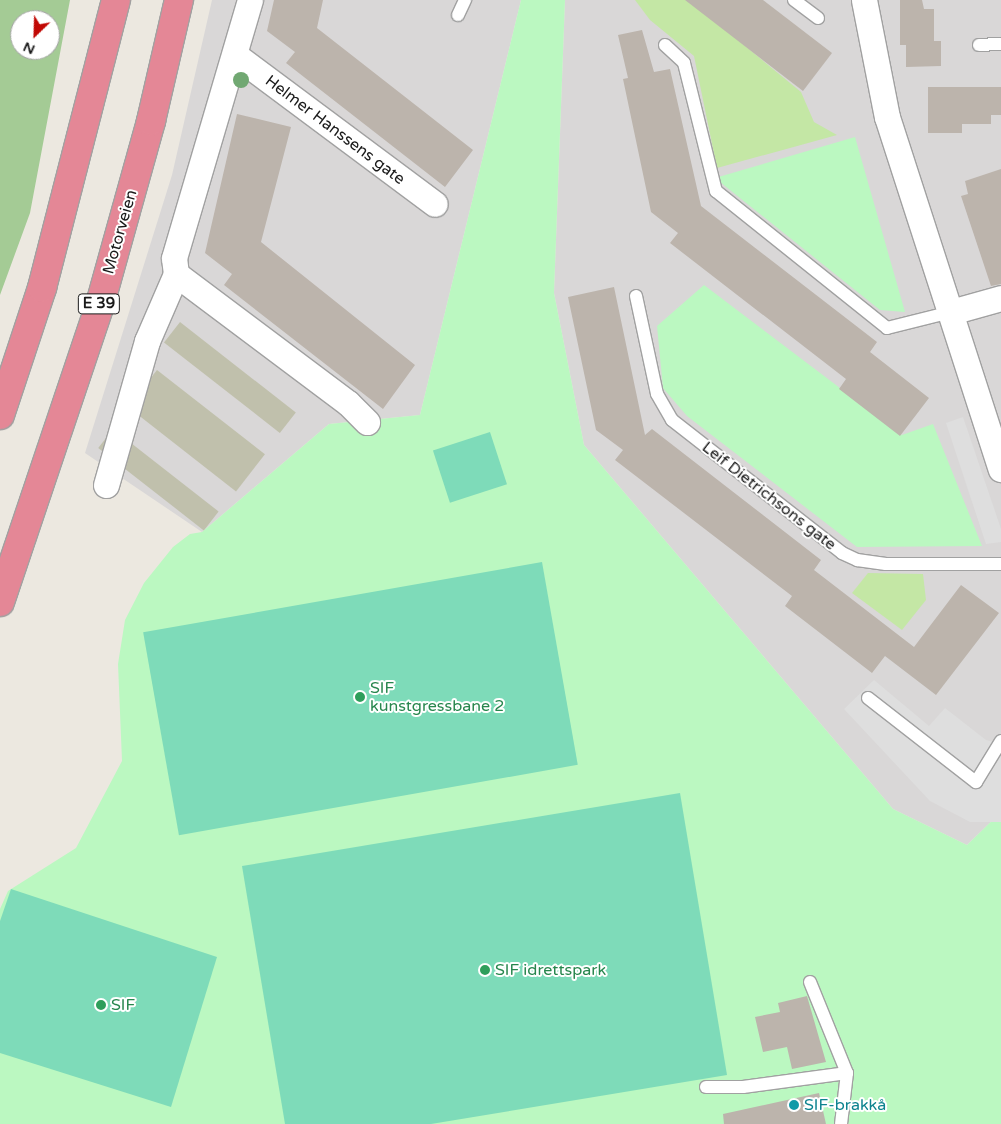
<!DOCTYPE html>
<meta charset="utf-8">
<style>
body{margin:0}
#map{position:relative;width:1001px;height:1124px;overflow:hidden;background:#ece8e0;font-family:"Varela Round",sans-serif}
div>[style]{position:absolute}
.residential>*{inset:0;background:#d9d7d7}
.construction>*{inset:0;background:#c0c0ac;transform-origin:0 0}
.grass>*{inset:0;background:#c4e7a5}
.forest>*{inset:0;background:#a4cb95}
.park>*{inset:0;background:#bbf8c1}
.pitch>*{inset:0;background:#7edbb9;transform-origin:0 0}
.parking>*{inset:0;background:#dedede}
.building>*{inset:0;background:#bcb4ac}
.roads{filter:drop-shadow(1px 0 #a1a1a1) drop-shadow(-1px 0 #a1a1a1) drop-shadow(0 1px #a1a1a1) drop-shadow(0 -1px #a1a1a1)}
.lane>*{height:12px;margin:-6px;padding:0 6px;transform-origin:6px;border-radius:6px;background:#fff}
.street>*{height:25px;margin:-12.5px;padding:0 12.5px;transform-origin:12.5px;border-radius:12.5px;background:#fff}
.highway>*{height:28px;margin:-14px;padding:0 14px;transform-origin:14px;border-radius:14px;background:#e48796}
.trees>*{width:16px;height:16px;margin:-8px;border-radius:50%;background:#71a872}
.dots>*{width:14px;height:14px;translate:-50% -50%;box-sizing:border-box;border:2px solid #fff;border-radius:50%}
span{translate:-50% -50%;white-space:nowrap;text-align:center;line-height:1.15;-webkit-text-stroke:4px #fff;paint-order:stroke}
.shield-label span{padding:1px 4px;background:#fff;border:1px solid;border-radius:4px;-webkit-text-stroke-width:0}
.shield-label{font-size:15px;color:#1a1a1a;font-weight:700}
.street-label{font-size:16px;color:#1a1a1a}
.leisure-label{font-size:16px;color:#27864d}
.left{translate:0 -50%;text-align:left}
.culture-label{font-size:16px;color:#0d838f}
.north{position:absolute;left:10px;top:10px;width:50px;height:50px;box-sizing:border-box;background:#fff;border:1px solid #a3a3a3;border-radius:50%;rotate:204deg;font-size:14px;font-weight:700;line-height:20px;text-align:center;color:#1a1a1a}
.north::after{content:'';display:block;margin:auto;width:18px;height:22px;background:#c10804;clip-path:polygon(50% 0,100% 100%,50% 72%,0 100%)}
</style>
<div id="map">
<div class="residential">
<i style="clip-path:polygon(212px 0,521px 0,420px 415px,329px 424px,202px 532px,85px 453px,172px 175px)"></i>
<i style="clip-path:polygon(565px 0,1001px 0,1001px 812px,967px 845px,893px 809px,584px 445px,554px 293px)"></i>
</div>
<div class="construction">
<i style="left:180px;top:322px;width:147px;height:26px;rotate:38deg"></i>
<i style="left:157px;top:370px;width:137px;height:47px;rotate:38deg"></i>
<i style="left:113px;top:429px;width:134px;height:24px;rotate:38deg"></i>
</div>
<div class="grass">
<i style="clip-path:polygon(635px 0,689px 0,801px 92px,814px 122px,837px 135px,717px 168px,694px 56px,650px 20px)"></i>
<i style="clip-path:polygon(868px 573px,923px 574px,926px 600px,902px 630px,852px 593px)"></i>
</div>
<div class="forest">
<i style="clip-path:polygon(evenodd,0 0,70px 0,30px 213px,0 295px,0 0,20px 20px,50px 20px,50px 50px,20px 50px,20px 20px)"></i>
</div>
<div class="park">
<i style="clip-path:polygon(521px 0,565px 0,554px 293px,584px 445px,893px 809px,967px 845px,1001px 812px,1001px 1124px,0 1124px,0 909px,8px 891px,76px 848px,122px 761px,118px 664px,125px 620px,144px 583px,173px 547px,190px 534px,202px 532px,329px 424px,420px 415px)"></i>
<i style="clip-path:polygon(855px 137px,905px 312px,880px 310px,715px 178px)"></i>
<i style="clip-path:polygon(704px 285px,902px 435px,933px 424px,982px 546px,857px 547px,687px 416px,663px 388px,657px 326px)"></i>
</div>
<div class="pitch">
<i style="left:490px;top:432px;width:55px;height:60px;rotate:72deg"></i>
<i style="left:542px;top:562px;width:206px;height:405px;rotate:80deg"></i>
<i style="clip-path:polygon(680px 793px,727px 1075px,431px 1124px,285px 1124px,242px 866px)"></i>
<i style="clip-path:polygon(11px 889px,217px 957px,171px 1107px,0 1053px,0 921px)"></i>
</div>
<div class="parking">
<i style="clip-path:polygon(963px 417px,1001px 529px,1001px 542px,986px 544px,946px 423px)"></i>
<i style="clip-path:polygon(874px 680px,929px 726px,945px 708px,986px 740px,1001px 744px,1001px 822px,970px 822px,930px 801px,844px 709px)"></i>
</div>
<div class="building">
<i style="clip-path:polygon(274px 0,323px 0,317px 28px,473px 150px,445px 187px,286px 63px,295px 52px,267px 31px)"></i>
<i style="clip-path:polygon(685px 0,763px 0,832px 53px,803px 91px)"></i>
<i style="clip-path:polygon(900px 0,922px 0,924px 9px,934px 9px,934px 41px,941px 41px,941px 66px,906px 67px,906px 45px,900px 45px)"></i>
<i style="clip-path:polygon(642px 30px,654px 72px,670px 69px,701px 206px,877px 342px,870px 352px,929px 398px,900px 436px,839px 389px,846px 379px,670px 243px,678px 233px,651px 212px,623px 79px,628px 78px,618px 35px)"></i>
<i style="clip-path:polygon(928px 87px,1001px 87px,1001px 115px,991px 115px,991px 124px,962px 124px,962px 133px,928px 133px)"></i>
<i style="clip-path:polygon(237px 114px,291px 127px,261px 242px,415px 365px,383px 409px,224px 285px,232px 274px,205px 253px)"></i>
<i style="clip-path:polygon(1001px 169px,1001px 284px,991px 286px,961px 196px,968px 194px,965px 181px)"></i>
<i style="clip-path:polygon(614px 287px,645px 435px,652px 429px,821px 560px,814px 570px,914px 647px,961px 585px,999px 613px,936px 695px,885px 656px,872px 673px,785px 606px,792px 596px,615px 460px,623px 450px,596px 430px,568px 297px)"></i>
<i style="clip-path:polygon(807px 996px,826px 1062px,792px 1069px,787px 1047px,763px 1052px,755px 1017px,780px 1012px,778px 1003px)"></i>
<i style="clip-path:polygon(819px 1093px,826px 1124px,724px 1124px,723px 1114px)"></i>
</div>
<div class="roads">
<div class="lane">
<i style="left:794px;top:0;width:30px;rotate:37deg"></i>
<i style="left:458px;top:15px;width:17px;rotate:-65deg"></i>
<i style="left:665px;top:45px;width:26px;rotate:43deg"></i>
<i style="left:684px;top:63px;width:132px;rotate:76deg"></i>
<i style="left:716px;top:191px;width:219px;rotate:38.7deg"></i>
<i style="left:887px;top:328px;width:66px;rotate:-14deg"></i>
<i style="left:979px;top:45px;width:22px;rotate:-3deg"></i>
<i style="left:636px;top:296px;width:100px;rotate:77.9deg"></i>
<i style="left:657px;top:394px;width:30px;rotate:60deg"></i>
<i style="left:672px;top:420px;width:216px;rotate:38deg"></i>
<i style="left:842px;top:553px;width:17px;rotate:25deg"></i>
<i style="left:857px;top:560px;width:29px;rotate:8deg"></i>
<i style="left:886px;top:564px;width:115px"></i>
<i style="left:868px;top:698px;width:137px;rotate:37.9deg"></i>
<i style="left:976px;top:782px;width:48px;rotate:-58.6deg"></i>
<i style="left:810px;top:982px;width:98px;rotate:67.9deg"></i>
<i style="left:847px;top:1073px;width:51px;rotate:96.7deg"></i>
<i style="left:706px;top:1087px;width:37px"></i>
<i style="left:743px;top:1087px;width:105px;rotate:-7.7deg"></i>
</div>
<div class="street">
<i style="left:864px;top:0;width:119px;rotate:78.9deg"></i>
<i style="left:887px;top:117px;width:370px;rotate:72.1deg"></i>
<i style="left:235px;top:55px;width:249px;rotate:36.7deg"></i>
<i style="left:176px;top:274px;width:215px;rotate:36.9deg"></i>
<i style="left:348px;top:403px;width:27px;rotate:45deg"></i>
<i style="left:951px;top:312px;width:52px;rotate:-15.6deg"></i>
<i style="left:106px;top:485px;width:150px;rotate:-74.1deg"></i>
<i style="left:147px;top:341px;width:73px;rotate:-66.6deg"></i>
<i style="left:176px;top:274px;width:16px;rotate:-97deg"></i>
<i style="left:174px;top:258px;width:269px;rotate:-73.6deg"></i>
</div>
<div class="highway">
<i style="left:0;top:415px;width:134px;rotate:-71.7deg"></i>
<i style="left:42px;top:288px;width:297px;rotate:-75.6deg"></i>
<i style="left:0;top:602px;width:314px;rotate:-71.4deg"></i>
<i style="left:100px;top:304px;width:190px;rotate:-74.4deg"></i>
<i style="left:151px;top:121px;width:124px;rotate:-77deg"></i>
</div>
</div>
<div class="trees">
<i style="left:241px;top:80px"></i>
</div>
<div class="dots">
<i style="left:360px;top:697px;background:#2e9e5b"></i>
<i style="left:485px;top:970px;background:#2e9e5b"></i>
<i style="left:101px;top:1005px;background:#2e9e5b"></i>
<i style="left:794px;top:1105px;background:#0f9aa8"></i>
</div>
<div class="shield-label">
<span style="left:99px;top:304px">E 39</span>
</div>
<div class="street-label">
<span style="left:335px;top:130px;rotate:37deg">Helmer Hanssens gate</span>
<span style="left:120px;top:232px;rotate:-74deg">Motorveien</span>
<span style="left:769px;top:496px;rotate:38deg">Leif Dietrichsons gate</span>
</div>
<div class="leisure-label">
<span class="left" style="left:370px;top:697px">SIF<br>kunstgressbane 2</span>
<span class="left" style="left:495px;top:970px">SIF idrettspark</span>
<span class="left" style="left:111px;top:1005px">SIF</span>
</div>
<div class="culture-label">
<span class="left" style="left:804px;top:1105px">SIF-brakkå</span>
</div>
<div class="north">N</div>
</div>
